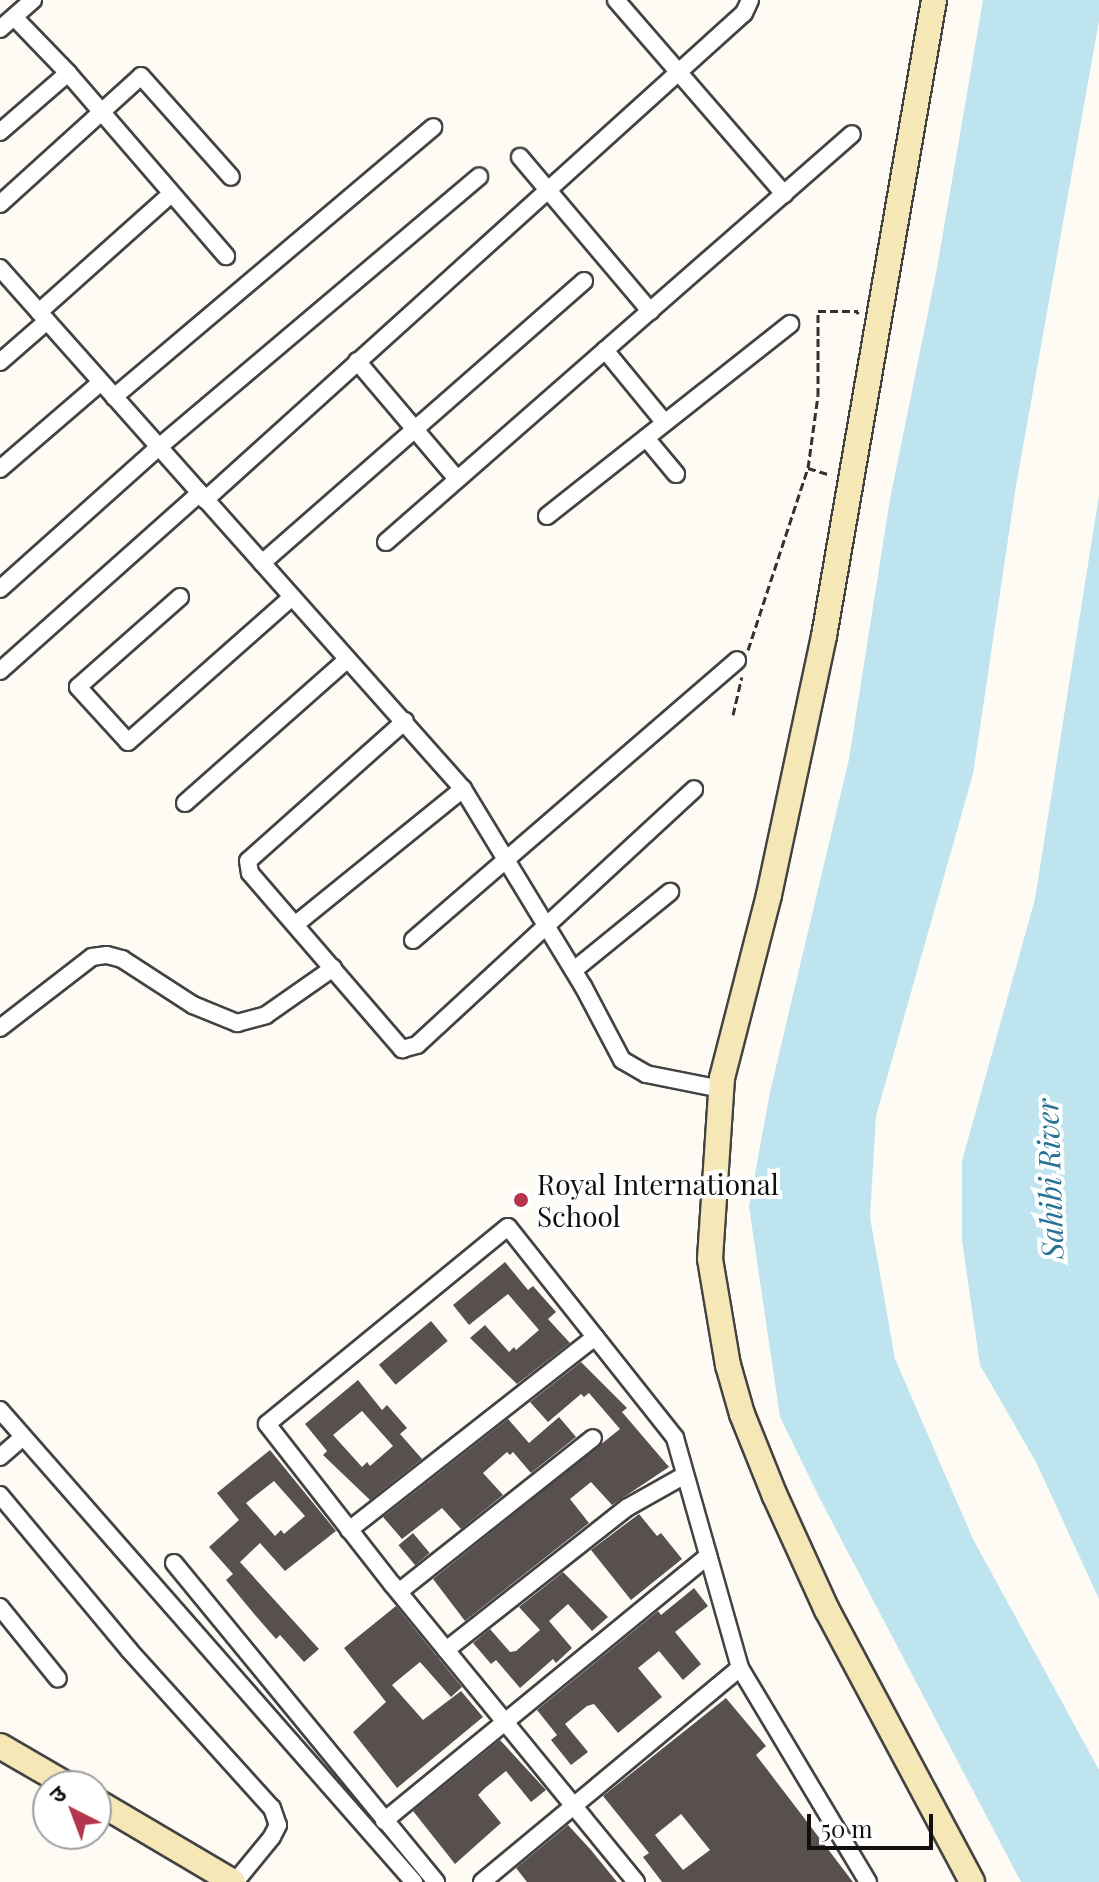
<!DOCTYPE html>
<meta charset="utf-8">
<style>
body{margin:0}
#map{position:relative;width:1099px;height:1882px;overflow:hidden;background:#fefbf5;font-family:"Playfair Display","Noto Sans Devanagari",serif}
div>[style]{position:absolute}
.water>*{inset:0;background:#bee4f0}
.building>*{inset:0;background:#58504e;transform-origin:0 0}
.path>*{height:3px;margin-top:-1.5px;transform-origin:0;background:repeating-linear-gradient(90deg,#323232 0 8px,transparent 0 12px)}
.roads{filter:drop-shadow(2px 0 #434343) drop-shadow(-2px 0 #434343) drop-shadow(0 2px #434343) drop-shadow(0 -2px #434343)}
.street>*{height:16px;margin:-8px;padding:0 8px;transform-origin:8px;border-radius:8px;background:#fff}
.secondary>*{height:24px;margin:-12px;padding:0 12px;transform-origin:12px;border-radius:12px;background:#f6e7b7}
.dots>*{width:22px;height:22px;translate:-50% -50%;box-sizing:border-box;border:4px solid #fff;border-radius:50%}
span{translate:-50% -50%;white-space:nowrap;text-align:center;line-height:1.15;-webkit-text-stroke:8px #fff;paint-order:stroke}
.poi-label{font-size:28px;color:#101010}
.left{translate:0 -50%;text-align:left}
.water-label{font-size:30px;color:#267396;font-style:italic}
.north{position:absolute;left:32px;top:1770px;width:80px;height:80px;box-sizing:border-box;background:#fff;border:2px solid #9f9f9f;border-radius:50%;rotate:318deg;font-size:22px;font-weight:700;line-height:32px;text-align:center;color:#101010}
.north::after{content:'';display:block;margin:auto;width:28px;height:36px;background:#b2364c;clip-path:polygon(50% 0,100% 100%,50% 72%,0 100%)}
.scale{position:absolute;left:807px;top:1814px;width:126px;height:36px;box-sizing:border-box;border:4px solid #101010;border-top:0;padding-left:10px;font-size:24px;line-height:28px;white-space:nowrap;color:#101010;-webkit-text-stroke:6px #fff;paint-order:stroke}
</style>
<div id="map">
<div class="water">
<i style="clip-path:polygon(983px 0,1099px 0,1099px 21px,1016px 486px,973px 774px,876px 1116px,870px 1217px,895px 1359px,973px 1539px,1099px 1770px,1099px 1882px,1021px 1882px,820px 1499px,780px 1417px,749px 1207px,770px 1092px,849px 759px,890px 499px,937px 268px)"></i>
<i style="clip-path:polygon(1099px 495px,1099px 1599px,1036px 1462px,980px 1365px,962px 1240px,962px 1161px,1035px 899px)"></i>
</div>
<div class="building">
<i style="clip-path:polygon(505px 1262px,528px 1290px,533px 1286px,556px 1312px,548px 1319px,570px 1343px,517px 1384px,470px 1338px,485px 1325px,509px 1352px,514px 1347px,516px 1350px,539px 1330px,508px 1294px,469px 1325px,453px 1305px)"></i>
<i style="left:431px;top:1321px;width:26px;height:68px;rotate:50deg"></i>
<i style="clip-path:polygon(581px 1362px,627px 1408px,622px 1412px,669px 1467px,612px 1505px,591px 1482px,570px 1499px,589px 1523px,465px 1621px,433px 1579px,620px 1429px,589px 1393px,584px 1397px,581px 1394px,548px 1422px,530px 1402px)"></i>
<i style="clip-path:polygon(evenodd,358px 1380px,382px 1410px,387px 1405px,407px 1428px,400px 1434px,422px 1459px,370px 1500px,323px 1455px,327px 1451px,305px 1424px,358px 1380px,362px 1411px,393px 1446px,370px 1466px,367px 1462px,362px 1467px,333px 1435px,362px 1411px)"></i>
<i style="clip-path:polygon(559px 1417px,576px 1437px,531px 1473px,513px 1452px,510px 1455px,507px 1452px,483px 1473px,503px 1495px,461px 1529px,442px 1508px,402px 1539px,383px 1517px,508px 1419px,529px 1443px)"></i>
<i style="clip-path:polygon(evenodd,270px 1450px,336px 1531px,285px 1571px,260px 1543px,240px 1562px,319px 1649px,304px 1662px,280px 1635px,276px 1639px,255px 1615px,226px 1580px,233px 1574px,209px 1547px,239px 1520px,217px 1493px,270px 1450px,274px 1481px,305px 1516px,284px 1534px,281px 1530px,275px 1536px,246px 1503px,274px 1481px)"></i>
<i style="clip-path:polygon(639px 1514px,657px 1536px,661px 1533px,682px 1559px,631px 1600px,591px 1550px)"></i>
<i style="left:413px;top:1533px;width:26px;height:19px;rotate:50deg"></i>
<i style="clip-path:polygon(563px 1572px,608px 1617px,592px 1631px,568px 1604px,549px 1621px,572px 1648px,556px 1663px,553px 1659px,520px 1688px,496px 1660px,491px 1664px,473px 1643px,490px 1629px,510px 1652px,516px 1651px,540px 1630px,519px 1607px)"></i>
<i style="clip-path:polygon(694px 1588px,708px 1606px,675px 1632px,701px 1664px,683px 1680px,659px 1651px,638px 1668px,662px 1697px,618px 1733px,594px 1704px,587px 1706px,565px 1724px,588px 1752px,571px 1765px,551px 1740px,557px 1735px,537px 1710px,658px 1611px,661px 1615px)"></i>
<i style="clip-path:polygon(396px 1606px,462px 1687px,451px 1697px,420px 1662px,392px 1685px,423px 1720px,461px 1691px,483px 1717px,397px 1788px,353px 1732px,386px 1702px,344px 1648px)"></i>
<i style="clip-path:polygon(evenodd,726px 1698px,766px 1746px,756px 1755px,853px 1882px,662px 1882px,643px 1857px,649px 1853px,603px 1796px,726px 1698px,681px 1814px,710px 1850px,683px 1870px,655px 1835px,681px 1814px)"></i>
<i style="clip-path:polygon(500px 1740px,546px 1790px,531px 1802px,506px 1771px,485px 1788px,478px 1795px,501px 1823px,455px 1864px,413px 1811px)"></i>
<i style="clip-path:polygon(568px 1825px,591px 1850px,617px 1882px,527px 1882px,516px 1868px)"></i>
</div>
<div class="path">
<i style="left:808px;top:468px;width:24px;rotate:17deg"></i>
<i style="left:748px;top:650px;width:192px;rotate:-71.8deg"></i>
<i style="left:808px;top:468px;width:74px;rotate:-82.2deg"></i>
<i style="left:818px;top:395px;width:84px;rotate:-90deg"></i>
<i style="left:818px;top:311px;width:40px"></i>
<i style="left:858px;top:311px;width:3px;rotate:108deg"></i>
<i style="left:733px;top:715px;width:39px;rotate:-77deg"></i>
</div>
<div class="roads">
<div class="street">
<i style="left:616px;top:0;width:257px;rotate:49.1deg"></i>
<i style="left:14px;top:17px;width:78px;rotate:46deg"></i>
<i style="left:68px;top:73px;width:242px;rotate:49.2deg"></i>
<i style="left:0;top:29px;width:44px;rotate:-41.3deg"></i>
<i style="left:0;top:132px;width:90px;rotate:-40.9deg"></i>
<i style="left:520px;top:157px;width:202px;rotate:49.8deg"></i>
<i style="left:0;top:204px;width:190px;rotate:-42.2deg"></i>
<i style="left:141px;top:76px;width:135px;rotate:48.3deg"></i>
<i style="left:0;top:268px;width:697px;rotate:48.37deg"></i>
<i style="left:463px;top:789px;width:231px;rotate:58.7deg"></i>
<i style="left:583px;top:986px;width:84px;rotate:62.2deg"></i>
<i style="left:622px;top:1060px;width:28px;rotate:30deg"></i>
<i style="left:646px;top:1074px;width:76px;rotate:11.3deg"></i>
<i style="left:39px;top:312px;width:176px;rotate:-41.8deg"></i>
<i style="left:605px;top:350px;width:94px;rotate:50.6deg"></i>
<i style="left:357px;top:361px;width:155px;rotate:49.7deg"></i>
<i style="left:0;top:362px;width:62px;rotate:-41.1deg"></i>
<i style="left:114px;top:397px;width:418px;rotate:-40.2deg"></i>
<i style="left:646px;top:438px;width:47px;rotate:50.2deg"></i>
<i style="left:0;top:469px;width:133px;rotate:-40.7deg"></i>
<i style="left:205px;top:500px;width:726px;rotate:-42.1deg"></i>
<i style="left:744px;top:13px;width:14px;rotate:-65deg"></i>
<i style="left:547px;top:516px;width:310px;rotate:-38.3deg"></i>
<i style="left:386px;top:542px;width:619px;rotate:-41.2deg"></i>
<i style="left:262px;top:563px;width:428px;rotate:-41.2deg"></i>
<i style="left:0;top:589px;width:213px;rotate:-41.8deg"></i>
<i style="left:159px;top:447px;width:419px;rotate:-40.2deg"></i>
<i style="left:180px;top:597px;width:136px;rotate:138.6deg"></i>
<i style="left:78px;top:687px;width:74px;rotate:47.7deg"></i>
<i style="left:128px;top:742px;width:219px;rotate:-41.5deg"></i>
<i style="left:0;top:671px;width:268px;rotate:-41.7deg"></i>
<i style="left:405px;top:721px;width:210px;rotate:138.3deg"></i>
<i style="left:248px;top:861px;width:12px;rotate:81deg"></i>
<i style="left:250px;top:873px;width:233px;rotate:49.2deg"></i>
<i style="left:402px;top:1049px;width:16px;rotate:-15deg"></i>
<i style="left:417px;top:1045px;width:377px;rotate:-42.7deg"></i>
<i style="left:185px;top:803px;width:217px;rotate:-41.5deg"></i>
<i style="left:296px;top:924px;width:215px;rotate:-39deg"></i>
<i style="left:413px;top:940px;width:428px;rotate:-40.8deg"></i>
<i style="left:574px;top:970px;width:124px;rotate:-39.1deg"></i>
<i style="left:0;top:1028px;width:116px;rotate:-37.7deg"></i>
<i style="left:92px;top:957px;width:15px;rotate:-8deg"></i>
<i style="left:107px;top:955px;width:16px;rotate:15deg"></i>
<i style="left:122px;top:959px;width:85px;rotate:32.9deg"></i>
<i style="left:193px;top:1005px;width:48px;rotate:22.2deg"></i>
<i style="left:237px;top:1023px;width:30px;rotate:-15deg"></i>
<i style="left:266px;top:1015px;width:82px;rotate:-35deg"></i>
<i style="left:0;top:1410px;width:628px;rotate:48.75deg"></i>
<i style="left:0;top:1457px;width:29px;rotate:-41deg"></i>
<i style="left:0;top:1495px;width:202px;rotate:50.2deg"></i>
<i style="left:129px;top:1650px;width:213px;rotate:47.9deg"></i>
<i style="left:272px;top:1808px;width:18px;rotate:71deg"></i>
<i style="left:278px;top:1825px;width:13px;rotate:117deg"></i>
<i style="left:272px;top:1837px;width:58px;rotate:129.4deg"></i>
<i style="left:349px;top:1530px;width:313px;rotate:-38.1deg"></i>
<i style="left:174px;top:1563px;width:413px;rotate:50.6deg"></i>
<i style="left:400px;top:1591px;width:246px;rotate:-38.4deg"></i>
<i style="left:0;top:1607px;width:92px;rotate:51.1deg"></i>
<i style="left:446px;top:1650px;width:231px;rotate:-38.2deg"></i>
<i style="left:628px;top:1507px;width:65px;rotate:-29.3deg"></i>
<i style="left:384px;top:1821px;width:419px;rotate:-39.3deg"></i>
<i style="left:482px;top:1882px;width:335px;rotate:-39.7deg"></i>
<i style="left:636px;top:1882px;width:385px;rotate:-129.3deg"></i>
<i style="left:392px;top:1584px;width:203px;rotate:-128deg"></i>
<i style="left:267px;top:1424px;width:311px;rotate:-39.3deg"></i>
<i style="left:508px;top:1227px;width:269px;rotate:51.6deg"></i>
<i style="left:675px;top:1438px;width:239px;rotate:74.2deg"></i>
<i style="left:740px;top:1668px;width:249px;rotate:59.1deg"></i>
</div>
<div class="secondary">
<i style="left:934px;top:0;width:645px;rotate:99.81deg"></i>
<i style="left:824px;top:636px;width:265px;rotate:102deg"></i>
<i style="left:769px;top:895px;width:189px;rotate:104.4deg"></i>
<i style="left:722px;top:1078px;width:181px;rotate:93.8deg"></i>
<i style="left:710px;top:1259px;width:108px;rotate:80.4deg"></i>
<i style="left:728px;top:1365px;width:51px;rotate:74.1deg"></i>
<i style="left:742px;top:1414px;width:88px;rotate:68.1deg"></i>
<i style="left:775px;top:1496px;width:125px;rotate:65.5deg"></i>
<i style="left:827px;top:1610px;width:308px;rotate:61.9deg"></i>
<i style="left:0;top:1746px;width:80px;rotate:30.1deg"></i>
<i style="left:96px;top:1801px;width:159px;rotate:30.6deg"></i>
</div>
</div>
<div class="dots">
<i style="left:521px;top:1200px;background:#b2364c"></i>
</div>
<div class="poi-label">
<span class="left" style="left:537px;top:1200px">Royal International<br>School</span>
</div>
<div class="water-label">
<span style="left:1049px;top:1179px;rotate:-92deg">Sahibi River</span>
</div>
<div class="north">उ</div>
<div class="scale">50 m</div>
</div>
